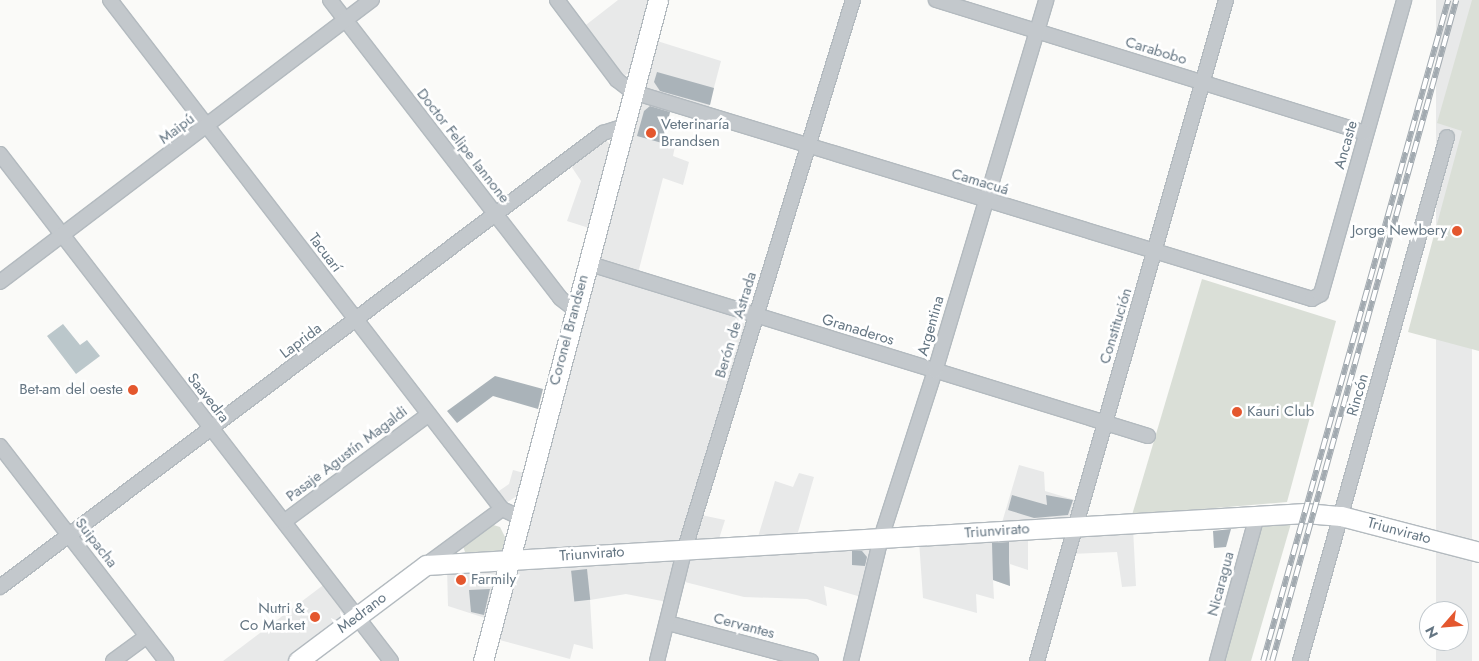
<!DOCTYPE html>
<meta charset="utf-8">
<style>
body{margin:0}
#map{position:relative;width:1479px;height:661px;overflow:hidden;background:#fafaf8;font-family:Jost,sans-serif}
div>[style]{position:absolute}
.built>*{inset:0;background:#e8e9e9;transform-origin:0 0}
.green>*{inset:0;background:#dadfd7}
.water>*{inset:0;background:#bbc7cb}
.building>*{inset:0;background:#aab3b9;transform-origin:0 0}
.roads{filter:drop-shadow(1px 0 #b3babf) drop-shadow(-1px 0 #b3babf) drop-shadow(0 1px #b3babf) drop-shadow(0 -1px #b3babf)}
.street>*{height:14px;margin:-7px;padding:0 7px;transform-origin:7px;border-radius:7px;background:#c3c8cc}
.secondary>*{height:19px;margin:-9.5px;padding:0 9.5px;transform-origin:9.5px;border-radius:9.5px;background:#fff}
.rail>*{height:5.5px;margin-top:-2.75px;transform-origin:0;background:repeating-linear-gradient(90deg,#fff 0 11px,#a2aab0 0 22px);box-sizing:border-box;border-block:1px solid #a2aab0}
.dots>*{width:14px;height:14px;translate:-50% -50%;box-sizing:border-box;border:2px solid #fff;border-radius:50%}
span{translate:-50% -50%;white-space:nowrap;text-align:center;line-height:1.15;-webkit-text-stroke:5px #fff;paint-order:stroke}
.street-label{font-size:15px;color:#657683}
.poi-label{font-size:15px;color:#657683}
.left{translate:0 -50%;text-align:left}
.right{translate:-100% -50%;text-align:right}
.north{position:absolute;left:1419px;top:601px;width:50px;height:50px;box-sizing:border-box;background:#fff;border:1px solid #c1c8cd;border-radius:50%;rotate:243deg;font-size:14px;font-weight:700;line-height:20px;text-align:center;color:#657683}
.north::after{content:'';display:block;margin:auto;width:18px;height:22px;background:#e4572e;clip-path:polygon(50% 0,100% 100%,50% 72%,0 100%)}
</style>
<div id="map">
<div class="built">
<i style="clip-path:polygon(618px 0,652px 0,632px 71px,624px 76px,620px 76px,582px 28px)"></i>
<i style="left:1436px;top:0;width:36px;height:686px"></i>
<i style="clip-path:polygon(654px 40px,721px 61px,708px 110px,646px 89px,644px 85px)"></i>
<i style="clip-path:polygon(643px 103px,671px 110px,662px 142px,675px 146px,673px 156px,689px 162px,683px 185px,663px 178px,638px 273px,599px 259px,637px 107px)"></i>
<i style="clip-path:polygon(605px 139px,611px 145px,589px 228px,567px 221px,581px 181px,569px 163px)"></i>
<i style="clip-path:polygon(602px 273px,738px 316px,743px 319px,746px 328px,683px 541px,527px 551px,520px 544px,594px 275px)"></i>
<i style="clip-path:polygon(1019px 465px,1044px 472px,1045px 491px,1075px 500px,1069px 519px,1001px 526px)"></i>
<i style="clip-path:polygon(513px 470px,524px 473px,517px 496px,506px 503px,496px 493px,509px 484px)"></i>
<i style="clip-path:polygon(799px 473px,814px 477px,796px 539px,757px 540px,775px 481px,793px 487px)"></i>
<i style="clip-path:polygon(701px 515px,725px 520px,718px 542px,697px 540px,695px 536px)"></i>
<i style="clip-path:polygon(1133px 528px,1136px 586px,1122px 587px,1117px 552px,1071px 554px,1076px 536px)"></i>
<i style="clip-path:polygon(1028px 534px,1028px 570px,1010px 564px,1010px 586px,993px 580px,994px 599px,976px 594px,977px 613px,923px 598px,919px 541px)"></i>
<i style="clip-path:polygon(872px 547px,861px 597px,824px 586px,827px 606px,807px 599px,744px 597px,681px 581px,690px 557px)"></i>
<i style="clip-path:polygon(672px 558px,675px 567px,667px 602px,626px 594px,590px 600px,593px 649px,574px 644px,570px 659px,492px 638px,512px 569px)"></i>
<i style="clip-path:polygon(447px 567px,498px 568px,485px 618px,448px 606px)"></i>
<i style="clip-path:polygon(326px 583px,348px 615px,291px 661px,223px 661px)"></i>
</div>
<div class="green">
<i style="clip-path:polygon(1472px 0,1479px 0,1479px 351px,1408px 332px,1462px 131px,1437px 123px)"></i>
<i style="clip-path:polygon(1202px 279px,1336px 321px,1287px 502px,1132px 515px)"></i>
<i style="clip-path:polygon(1292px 520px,1251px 661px,1221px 661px,1258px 521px)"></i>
<i style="clip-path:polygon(490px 524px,500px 527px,507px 541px,505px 548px,500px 552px,465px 552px,463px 546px)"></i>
</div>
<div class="water">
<i style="clip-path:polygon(63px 324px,80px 345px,87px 340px,100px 356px,76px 374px,47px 336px)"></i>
</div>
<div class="building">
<i style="clip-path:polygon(657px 72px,714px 88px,710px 105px,660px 91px,654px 82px)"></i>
<i style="clip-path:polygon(650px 106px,670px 112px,662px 143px,637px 136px,644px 111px)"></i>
<i style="clip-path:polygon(495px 376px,543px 389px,538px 409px,493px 396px,457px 423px,447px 411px)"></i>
<i style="clip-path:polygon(1012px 495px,1047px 505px,1046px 495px,1073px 500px,1068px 515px,1034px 518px,1008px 510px)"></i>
<i style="clip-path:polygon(1231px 529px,1226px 547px,1214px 548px,1213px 531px)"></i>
<i style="clip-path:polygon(1009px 542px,1009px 563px,1010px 586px,993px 580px,992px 543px)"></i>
<i style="clip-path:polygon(852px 551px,862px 551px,867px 557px,865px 566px,852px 565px)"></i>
<i style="left:587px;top:569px;width:31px;height:16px;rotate:84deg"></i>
<i style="clip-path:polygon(490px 589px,484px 615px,471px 612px,469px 590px)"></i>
</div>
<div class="roads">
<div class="street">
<i style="left:110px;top:0;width:642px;rotate:52.4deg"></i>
<i style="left:502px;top:509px;width:21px;rotate:25deg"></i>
<i style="left:330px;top:0;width:376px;rotate:52.3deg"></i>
<i style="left:560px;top:298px;width:18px;rotate:38deg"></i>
<i style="left:557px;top:0;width:100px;rotate:53.1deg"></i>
<i style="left:617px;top:80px;width:20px;rotate:37deg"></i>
<i style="left:633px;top:92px;width:710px;rotate:16.95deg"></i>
<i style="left:1312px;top:299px;width:10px;rotate:-29deg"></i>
<i style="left:1321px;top:294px;width:305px;rotate:-74.2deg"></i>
<i style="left:936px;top:0;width:450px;rotate:17.2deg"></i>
<i style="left:0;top:154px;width:640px;rotate:52.36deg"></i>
<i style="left:587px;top:263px;width:587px;rotate:17.14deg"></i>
<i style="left:0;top:282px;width:467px;rotate:-37.2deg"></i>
<i style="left:0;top:446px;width:272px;rotate:52.3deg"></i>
<i style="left:285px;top:521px;width:179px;rotate:-36.6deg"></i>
<i style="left:426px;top:565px;width:94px;rotate:-36.4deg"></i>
<i style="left:0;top:587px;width:755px;rotate:-36.98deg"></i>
<i style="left:603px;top:133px;width:22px;rotate:-18deg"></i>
<i style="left:668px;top:623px;width:148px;rotate:14.9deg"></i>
<i style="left:113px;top:661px;width:42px;rotate:-36.3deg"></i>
<i style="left:657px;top:661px;width:116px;rotate:-76.1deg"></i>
<i style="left:685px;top:548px;width:573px;rotate:-72.96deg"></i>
<i style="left:851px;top:661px;width:127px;rotate:-76.3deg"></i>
<i style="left:881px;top:538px;width:176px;rotate:-72.1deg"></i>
<i style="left:935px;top:371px;width:387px;rotate:-73.3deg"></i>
<i style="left:1037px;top:661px;width:687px;rotate:-74.04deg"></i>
<i style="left:1217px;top:661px;width:150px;rotate:-74.6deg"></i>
<i style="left:1300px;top:661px;width:544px;rotate:-74.33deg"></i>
</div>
<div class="secondary">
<i style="left:298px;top:661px;width:160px;rotate:-36.9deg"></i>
<i style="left:426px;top:565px;width:881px;rotate:-3.39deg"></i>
<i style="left:1305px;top:513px;width:36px;rotate:5deg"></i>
<i style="left:1341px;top:516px;width:143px;rotate:14.6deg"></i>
<i style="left:483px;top:661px;width:684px;rotate:-75.17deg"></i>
</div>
</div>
<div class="rail">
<i style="left:1263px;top:661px;width:686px;rotate:-74.36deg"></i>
<i style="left:1272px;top:661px;width:686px;rotate:-74.44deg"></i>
</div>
<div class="dots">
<i style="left:651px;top:133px;background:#e4572e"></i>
<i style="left:1457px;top:231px;background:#e4572e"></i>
<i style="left:133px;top:390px;background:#e4572e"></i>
<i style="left:1237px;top:412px;background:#e4572e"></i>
<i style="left:461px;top:580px;background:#e4572e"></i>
<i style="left:315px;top:617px;background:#e4572e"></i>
</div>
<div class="street-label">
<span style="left:1156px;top:51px;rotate:17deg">Carabobo</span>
<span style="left:177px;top:129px;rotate:-37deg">Maipú</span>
<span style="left:1346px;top:145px;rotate:-74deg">Ancaste</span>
<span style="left:463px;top:146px;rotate:52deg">Doctor Felipe Iannone</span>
<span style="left:980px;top:182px;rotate:17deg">Camacuá</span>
<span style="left:325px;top:253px;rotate:53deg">Tacuarí</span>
<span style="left:736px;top:325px;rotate:-73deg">Berón de Astrada</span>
<span style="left:931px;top:326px;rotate:-74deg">Argentina</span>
<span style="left:1116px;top:326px;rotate:-73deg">Constitución</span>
<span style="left:569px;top:330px;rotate:-75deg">Coronel Brandsen</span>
<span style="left:858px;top:330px;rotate:17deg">Granaderos</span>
<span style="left:301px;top:341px;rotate:-37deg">Laprida</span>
<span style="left:1358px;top:395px;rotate:-74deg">Rincón</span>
<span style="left:208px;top:398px;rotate:52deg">Saavedra</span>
<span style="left:347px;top:454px;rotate:-37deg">Pasaje Agustín Magaldi</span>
<span style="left:997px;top:531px;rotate:-4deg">Triunvirato</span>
<span style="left:1399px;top:531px;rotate:15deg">Triunvirato</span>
<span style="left:96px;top:543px;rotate:52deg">Suipacha</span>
<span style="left:592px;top:554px;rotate:-4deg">Triunvirato</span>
<span style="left:1221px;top:584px;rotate:-75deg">Nicaragua</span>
<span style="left:362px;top:613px;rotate:-37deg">Medrano</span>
<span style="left:744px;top:626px;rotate:15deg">Cervantes</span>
</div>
<div class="poi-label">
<span class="left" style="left:661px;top:133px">Veterinaría<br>Brandsen</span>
<span class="right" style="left:1447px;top:231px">Jorge Newbery</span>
<span class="right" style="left:123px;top:390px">Bet-am del oeste</span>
<span class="left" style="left:1247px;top:412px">Kauri Club</span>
<span class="left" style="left:471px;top:580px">Farmily</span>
<span class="right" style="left:305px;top:617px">Nutri &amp;<br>Co Market</span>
</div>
<div class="north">N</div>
</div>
